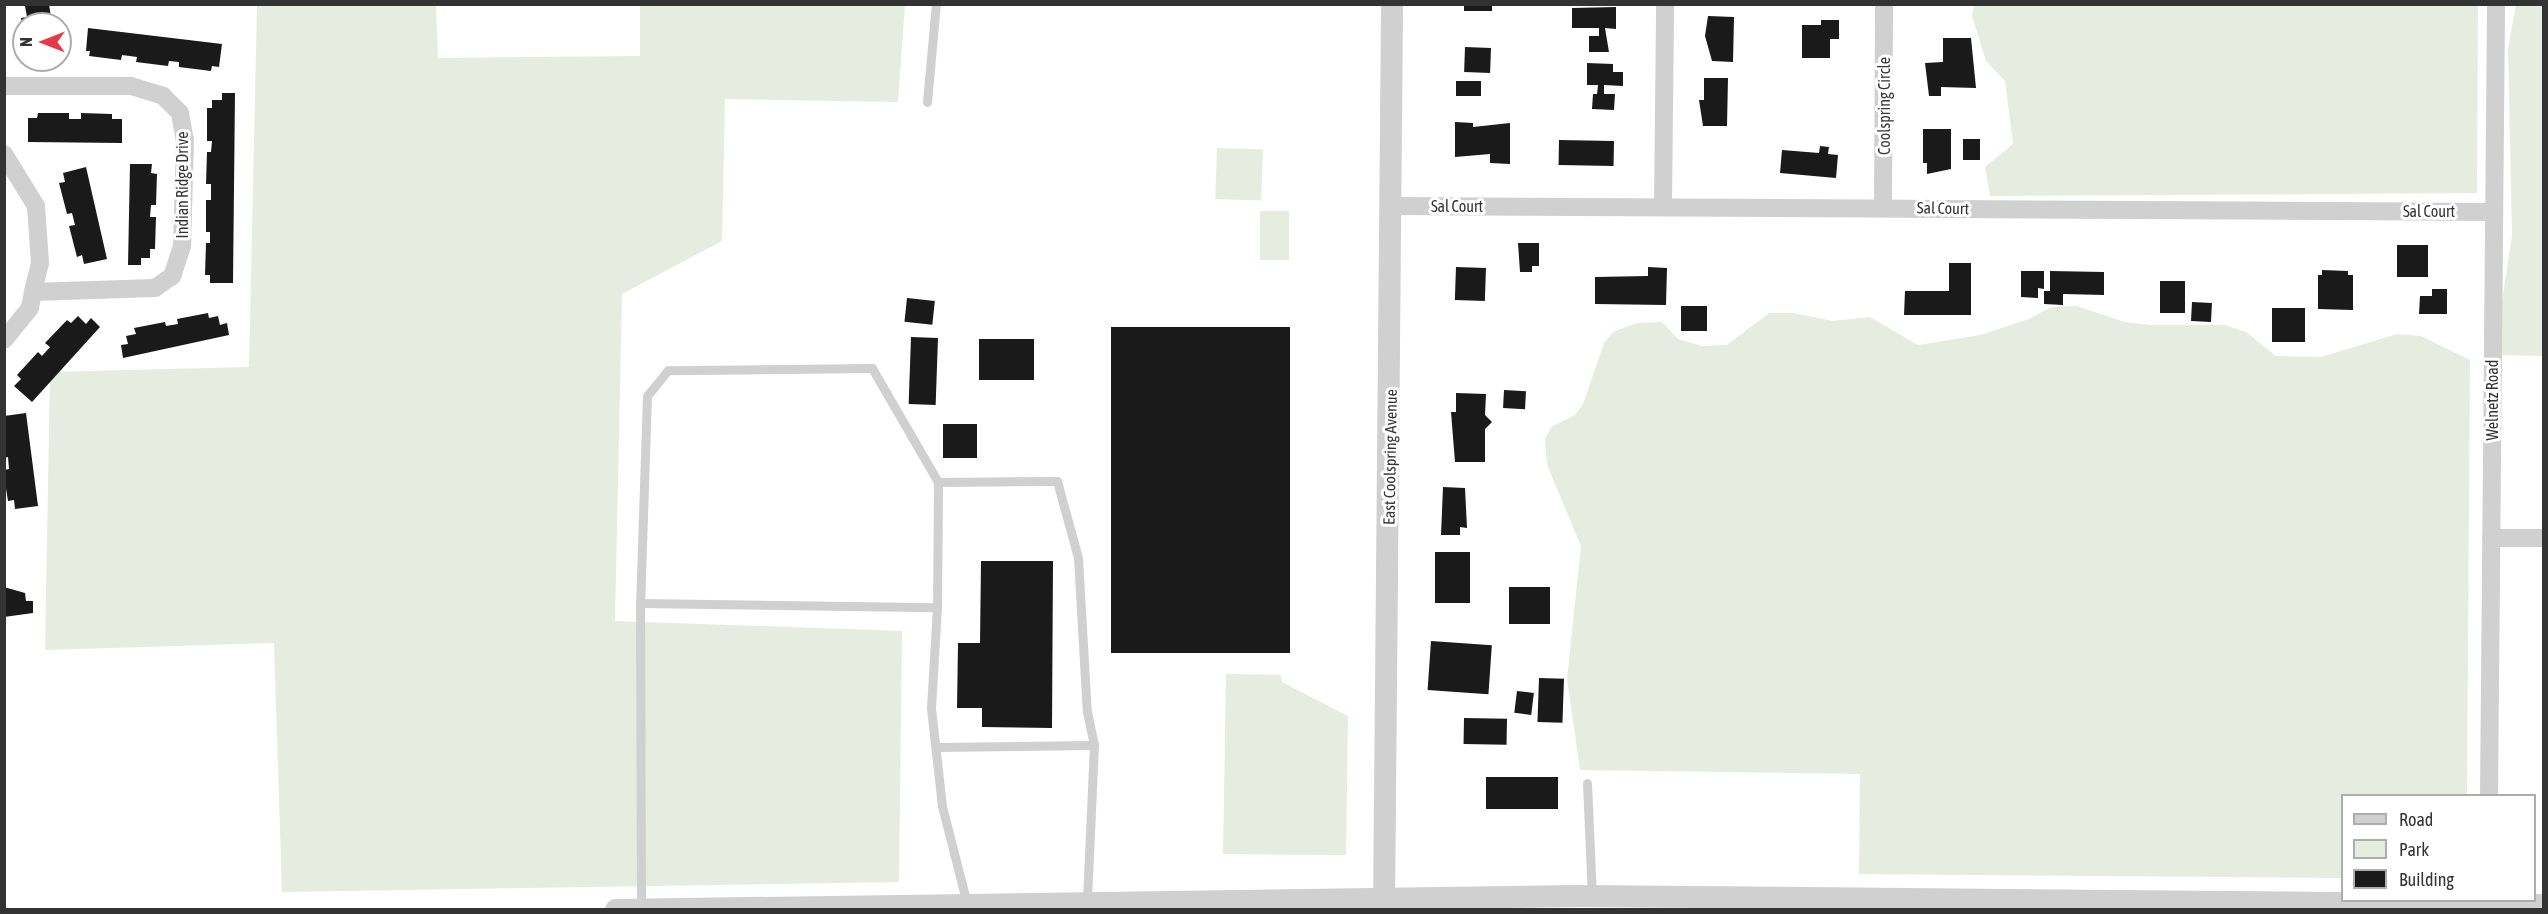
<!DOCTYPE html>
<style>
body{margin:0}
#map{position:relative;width:2548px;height:914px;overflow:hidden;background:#fff;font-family:"Asap Condensed",sans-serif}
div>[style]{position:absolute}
.green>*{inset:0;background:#e6ecdf;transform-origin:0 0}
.building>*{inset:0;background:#1a1a1a;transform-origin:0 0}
.service>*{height:9px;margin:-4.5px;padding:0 4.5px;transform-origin:4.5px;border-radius:4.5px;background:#d0d0d0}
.minor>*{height:18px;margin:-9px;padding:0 9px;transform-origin:9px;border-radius:9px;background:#d0d0d0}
.tertiary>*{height:22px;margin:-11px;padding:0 11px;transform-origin:11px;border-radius:11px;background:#d0d0d0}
span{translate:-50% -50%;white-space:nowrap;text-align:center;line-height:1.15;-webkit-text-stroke:6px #fff;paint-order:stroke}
.street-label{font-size:16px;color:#333}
.frame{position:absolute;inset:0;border:6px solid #333;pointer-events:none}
.legend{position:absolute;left:2341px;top:794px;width:195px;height:108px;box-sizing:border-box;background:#fff;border:2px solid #adadad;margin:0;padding:8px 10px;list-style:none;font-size:18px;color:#333}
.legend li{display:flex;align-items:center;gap:12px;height:30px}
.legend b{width:30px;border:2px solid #adadad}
.north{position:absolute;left:12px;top:12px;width:60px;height:60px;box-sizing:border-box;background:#fff;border:2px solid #adadad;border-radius:50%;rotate:270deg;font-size:16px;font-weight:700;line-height:24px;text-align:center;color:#333}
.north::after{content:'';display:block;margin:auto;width:21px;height:27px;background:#e63946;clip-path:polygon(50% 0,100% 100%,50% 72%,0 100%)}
</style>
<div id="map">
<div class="green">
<i style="clip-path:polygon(1974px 4px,2478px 5px,2477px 193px,1990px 196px,1985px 167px,2013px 144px,2005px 81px,1986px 61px,1972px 16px)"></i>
<i style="clip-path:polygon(257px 5px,436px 5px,438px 58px,640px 56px,640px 5px,905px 5px,898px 102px,725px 99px,722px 241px,622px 294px,615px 621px,902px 631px,899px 882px,282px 892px,274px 643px,45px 650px,50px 372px,249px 367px)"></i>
<i style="clip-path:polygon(2516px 5px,2543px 5px,2543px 356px,2500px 355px,2502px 301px,2512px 236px,2508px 48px)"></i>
<i style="left:1217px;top:148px;width:46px;height:51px;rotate:2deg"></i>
<i style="left:1260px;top:211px;width:29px;height:49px"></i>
<i style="clip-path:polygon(2077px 306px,2125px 322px,2151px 325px,2225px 325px,2246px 332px,2276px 356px,2321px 357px,2397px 334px,2421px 336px,2470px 360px,2467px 795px,2342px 796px,2342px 878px,1859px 874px,1860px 774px,1580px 770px,1567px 679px,1581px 546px,1547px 465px,1545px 439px,1551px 427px,1575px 415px,1583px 404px,1604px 343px,1613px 332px,1637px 323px,1662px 322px,1678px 339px,1702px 346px,1727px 345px,1769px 313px,1793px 313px,1833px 321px,1870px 317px,1918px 345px,1980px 335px,2029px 319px,2051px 307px)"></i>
<i style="clip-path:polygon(1226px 674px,1281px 675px,1282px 682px,1348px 716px,1346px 855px,1223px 854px)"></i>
</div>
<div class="building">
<i style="clip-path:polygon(19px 4px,49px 4px,52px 24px,22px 24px,21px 18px,27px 17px,25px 6px)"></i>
<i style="left:1464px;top:4px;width:28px;height:7px"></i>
<i style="clip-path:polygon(1616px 7px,1616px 29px,1605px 28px,1609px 52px,1589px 52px,1589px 36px,1599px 36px,1599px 28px,1572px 28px,1572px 8px)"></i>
<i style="clip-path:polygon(1708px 16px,1734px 17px,1733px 62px,1712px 61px,1705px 36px)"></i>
<i style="clip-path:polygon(1821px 20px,1839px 20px,1839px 39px,1830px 39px,1830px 58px,1802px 58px,1802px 25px,1821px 25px)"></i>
<i style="clip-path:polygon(88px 28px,222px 44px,219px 67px,212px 66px,211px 71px,179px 67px,179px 62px,169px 61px,168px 66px,136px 62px,137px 57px,122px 55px,121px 60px,89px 56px,90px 51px,86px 51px)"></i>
<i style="clip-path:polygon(1943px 38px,1971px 38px,1976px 88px,1941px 87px,1941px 96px,1929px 96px,1925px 63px,1943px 62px)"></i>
<i style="left:1465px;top:47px;width:26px;height:25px;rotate:2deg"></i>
<i style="clip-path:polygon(1587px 63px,1613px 64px,1613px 72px,1623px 72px,1623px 86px,1604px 85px,1604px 94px,1615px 94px,1614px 110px,1592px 109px,1593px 94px,1597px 94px,1598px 85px,1587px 85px)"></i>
<i style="clip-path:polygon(1704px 78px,1728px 78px,1727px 126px,1703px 126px,1699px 100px,1704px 100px)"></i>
<i style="left:1456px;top:81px;width:25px;height:15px"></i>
<i style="clip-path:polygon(222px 93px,235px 93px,233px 283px,210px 283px,210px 275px,205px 275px,206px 243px,210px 243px,210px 232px,206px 232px,206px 200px,211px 200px,211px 184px,206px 184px,207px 152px,211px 152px,212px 141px,207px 141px,207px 108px,212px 108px,212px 100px,222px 100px)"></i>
<i style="clip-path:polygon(38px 113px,69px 113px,69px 119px,81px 119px,81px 113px,112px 114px,112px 119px,122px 119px,122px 143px,28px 142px,28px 118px,37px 118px)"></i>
<i style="clip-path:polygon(1455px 122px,1473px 123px,1473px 127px,1510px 123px,1510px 164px,1490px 163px,1490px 154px,1455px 157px)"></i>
<i style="clip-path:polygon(1923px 129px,1951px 129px,1951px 169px,1927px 174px,1927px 163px,1923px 163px)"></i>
<i style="left:1963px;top:139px;width:17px;height:21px"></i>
<i style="left:1559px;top:140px;width:55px;height:25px;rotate:1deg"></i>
<i style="clip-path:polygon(1820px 146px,1829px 147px,1828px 154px,1838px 155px,1836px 178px,1780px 173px,1782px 150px,1819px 153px)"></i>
<i style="clip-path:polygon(130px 164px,152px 164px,151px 173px,157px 174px,156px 205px,151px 205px,150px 217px,156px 217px,155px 249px,150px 249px,150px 258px,141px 258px,141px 265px,128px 265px)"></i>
<i style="clip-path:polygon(86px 167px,107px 259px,84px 264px,82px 255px,77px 257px,69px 226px,75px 225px,72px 213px,67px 214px,59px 183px,65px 182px,63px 173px)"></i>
<i style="clip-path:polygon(1518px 243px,1539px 243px,1539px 266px,1532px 266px,1532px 272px,1520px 272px)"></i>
<i style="left:2397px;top:245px;width:31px;height:32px"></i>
<i style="clip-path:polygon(1949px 263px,1971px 263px,1971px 315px,1904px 315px,1905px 291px,1949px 291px)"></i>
<i style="left:1456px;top:267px;width:30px;height:33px;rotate:2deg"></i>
<i style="clip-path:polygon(1648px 267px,1667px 268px,1666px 305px,1595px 304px,1595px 277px,1648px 276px)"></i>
<i style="clip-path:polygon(2322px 270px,2348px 271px,2348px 275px,2353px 275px,2353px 310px,2318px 309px,2318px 275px,2322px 275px)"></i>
<i style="clip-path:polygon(2021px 271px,2044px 271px,2044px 289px,2038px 288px,2038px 298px,2021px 297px)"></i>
<i style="clip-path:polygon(2050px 271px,2104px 272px,2104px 295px,2063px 294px,2063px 305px,2044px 304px,2044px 291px,2050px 291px)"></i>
<i style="left:2160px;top:281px;width:25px;height:32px"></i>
<i style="clip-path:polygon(2432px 289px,2447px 289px,2447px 314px,2419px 314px,2420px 296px,2432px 296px)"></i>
<i style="left:907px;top:298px;width:28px;height:24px;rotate:6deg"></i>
<i style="left:2192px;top:302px;width:20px;height:19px;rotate:3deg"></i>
<i style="left:1681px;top:306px;width:26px;height:25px"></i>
<i style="left:2272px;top:308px;width:33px;height:34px"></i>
<i style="clip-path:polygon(208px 313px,209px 318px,218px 316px,220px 325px,227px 323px,229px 335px,123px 358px,121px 345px,128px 344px,126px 336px,136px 334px,134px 328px,165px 322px,166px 326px,178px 324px,177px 319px)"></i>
<i style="clip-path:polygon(78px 316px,86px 324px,91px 318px,100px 327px,32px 402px,14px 386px,21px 379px,17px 375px,38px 352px,42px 356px,50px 347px,45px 343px,67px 320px,71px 323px)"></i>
<i style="left:1111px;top:327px;width:179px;height:326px"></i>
<i style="left:911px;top:337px;width:27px;height:67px;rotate:2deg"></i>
<i style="left:979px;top:339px;width:55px;height:41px"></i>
<i style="left:1504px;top:390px;width:22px;height:18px;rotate:3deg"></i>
<i style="clip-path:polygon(1456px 393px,1486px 394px,1485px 415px,1492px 422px,1485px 429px,1485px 462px,1455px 462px,1451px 412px,1456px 412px)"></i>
<i style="clip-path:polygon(26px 413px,38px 506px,15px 509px,14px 500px,8px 501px,4px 476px,4px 470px,9px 469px,8px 457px,4px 458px,4px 416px)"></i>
<i style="left:943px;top:424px;width:34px;height:34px"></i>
<i style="clip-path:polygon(1443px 487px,1465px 488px,1467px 528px,1460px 527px,1460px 535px,1441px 535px)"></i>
<i style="left:1435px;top:552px;width:35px;height:51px"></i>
<i style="clip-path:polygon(981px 561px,1053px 561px,1052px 728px,982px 727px,982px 708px,957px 708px,958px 643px,980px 643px)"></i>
<i style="clip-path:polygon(4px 587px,25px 593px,26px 601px,33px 601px,33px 613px,4px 617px)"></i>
<i style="left:1509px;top:587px;width:41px;height:37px"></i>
<i style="left:1431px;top:641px;width:61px;height:49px;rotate:4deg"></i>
<i style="left:1539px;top:678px;width:25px;height:44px;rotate:2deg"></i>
<i style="left:1517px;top:691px;width:17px;height:22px;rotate:7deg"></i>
<i style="left:1464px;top:718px;width:43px;height:26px;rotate:1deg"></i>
<i style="left:1486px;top:777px;width:72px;height:32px"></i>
</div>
<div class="service">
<i style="left:927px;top:102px;width:98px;rotate:-84.8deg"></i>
<i style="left:938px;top:482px;width:119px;rotate:-0.5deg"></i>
<i style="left:1057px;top:481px;width:80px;rotate:74.7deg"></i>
<i style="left:1078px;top:558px;width:154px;rotate:86.7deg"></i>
<i style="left:1087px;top:712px;width:34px;rotate:78deg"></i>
<i style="left:1094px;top:745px;width:157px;rotate:92.6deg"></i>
<i style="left:640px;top:603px;width:306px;rotate:89.8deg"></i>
<i style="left:937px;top:607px;width:125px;rotate:-89.5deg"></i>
<i style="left:938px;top:482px;width:132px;rotate:-120.1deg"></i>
<i style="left:872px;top:368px;width:204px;rotate:179.4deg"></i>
<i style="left:668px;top:370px;width:33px;rotate:129deg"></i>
<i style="left:647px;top:396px;width:207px;rotate:91.9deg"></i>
<i style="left:640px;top:603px;width:297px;rotate:0.8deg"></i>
<i style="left:937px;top:607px;width:101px;rotate:93.4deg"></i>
<i style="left:931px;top:708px;width:99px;rotate:83.6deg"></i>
<i style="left:942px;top:806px;width:101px;rotate:75.7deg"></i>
<i style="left:936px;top:747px;width:158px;rotate:-0.7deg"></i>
<i style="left:1587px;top:783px;width:113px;rotate:87.5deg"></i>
</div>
<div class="minor">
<i style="left:4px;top:86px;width:127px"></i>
<i style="left:131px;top:86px;width:34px;rotate:17deg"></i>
<i style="left:163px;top:96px;width:24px;rotate:45deg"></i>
<i style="left:180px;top:113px;width:27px;rotate:80deg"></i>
<i style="left:185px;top:140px;width:106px;rotate:91.6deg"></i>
<i style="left:182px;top:246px;width:32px;rotate:108deg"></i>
<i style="left:172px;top:276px;width:21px;rotate:145deg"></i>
<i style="left:155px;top:288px;width:122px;rotate:178.1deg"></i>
<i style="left:33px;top:292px;width:16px;rotate:101deg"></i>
<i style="left:30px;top:308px;width:41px;rotate:129.1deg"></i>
<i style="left:4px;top:154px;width:61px;rotate:58.4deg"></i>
<i style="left:36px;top:206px;width:57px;rotate:86deg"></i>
<i style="left:40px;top:263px;width:30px;rotate:104deg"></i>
<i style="left:1393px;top:206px;width:1100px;rotate:0.31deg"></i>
<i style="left:1663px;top:206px;width:202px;rotate:-89.4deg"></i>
<i style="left:1883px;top:207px;width:203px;rotate:-89.7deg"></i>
<i style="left:2491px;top:538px;width:53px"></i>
<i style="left:2489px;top:796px;width:792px;rotate:-89.49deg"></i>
</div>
<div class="tertiary">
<i style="left:616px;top:910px;width:963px;rotate:-0.83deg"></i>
<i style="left:1579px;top:896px;width:965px;rotate:0.53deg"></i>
<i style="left:1384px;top:910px;width:906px;rotate:-89.49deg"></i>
</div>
<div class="street-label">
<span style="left:1884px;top:106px;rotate:-90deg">Coolspring Circle</span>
<span style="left:182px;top:185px;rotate:-90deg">Indian Ridge Drive</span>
<span style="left:1457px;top:206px">Sal Court</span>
<span style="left:1943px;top:208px;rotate:1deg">Sal Court</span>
<span style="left:2429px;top:211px">Sal Court</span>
<span style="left:2492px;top:400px;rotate:-90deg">Welnetz Road</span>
<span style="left:1390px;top:457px;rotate:-89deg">East Coolspring Avenue</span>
</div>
<div class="frame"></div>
<ul class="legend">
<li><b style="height:8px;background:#d0d0d0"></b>Road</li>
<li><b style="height:16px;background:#e6ecdf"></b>Park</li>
<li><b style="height:16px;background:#1a1a1a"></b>Building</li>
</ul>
<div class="north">N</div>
</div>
